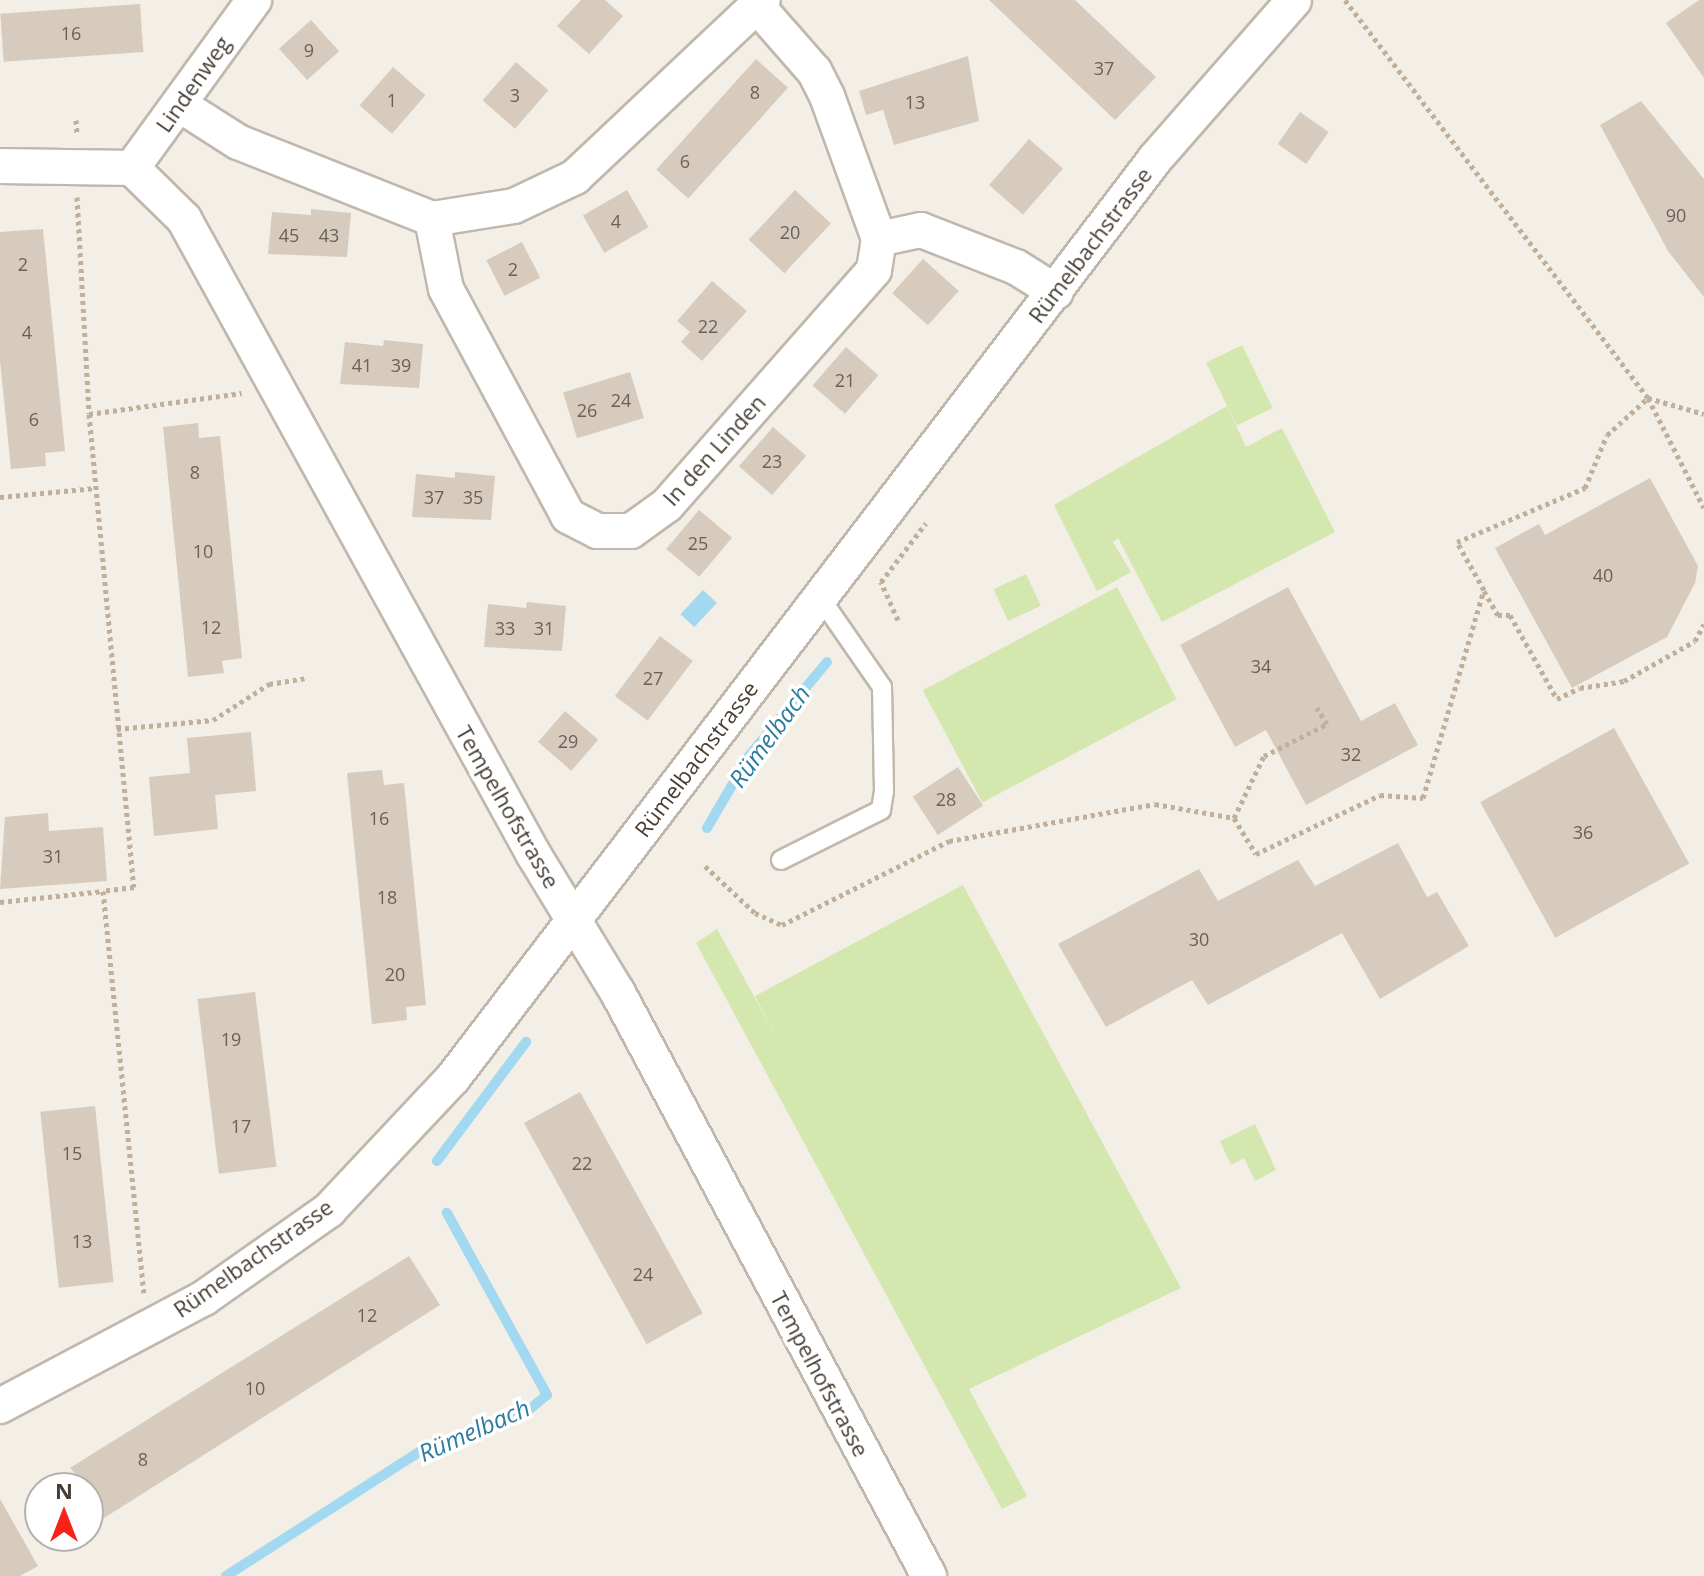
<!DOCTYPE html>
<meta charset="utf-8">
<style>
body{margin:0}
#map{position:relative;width:1704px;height:1576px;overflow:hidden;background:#f3eee6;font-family:"Open Sans",sans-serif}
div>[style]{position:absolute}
.green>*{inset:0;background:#d4e7af;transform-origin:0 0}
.water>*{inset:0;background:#a2d8f0;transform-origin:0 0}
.stream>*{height:10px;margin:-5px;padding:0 5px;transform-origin:5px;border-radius:5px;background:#a2d8f0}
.building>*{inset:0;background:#d7cbbe;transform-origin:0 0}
.path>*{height:5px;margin-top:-2.5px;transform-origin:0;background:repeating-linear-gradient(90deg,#c0af9a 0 4px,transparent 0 8px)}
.roads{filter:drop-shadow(2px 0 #c1b7ac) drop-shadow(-2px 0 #c1b7ac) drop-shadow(0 2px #c1b7ac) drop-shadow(0 -2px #c1b7ac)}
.service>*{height:18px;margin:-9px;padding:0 9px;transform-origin:9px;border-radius:9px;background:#fff}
.minor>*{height:34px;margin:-17px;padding:0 17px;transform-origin:17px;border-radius:17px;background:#fff}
span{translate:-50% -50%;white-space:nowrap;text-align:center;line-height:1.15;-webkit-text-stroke:7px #fff;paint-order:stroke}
.number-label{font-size:18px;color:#6a6157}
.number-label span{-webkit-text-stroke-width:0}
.street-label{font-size:22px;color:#463e35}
.water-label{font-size:24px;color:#2c7ba1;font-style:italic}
.north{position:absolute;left:24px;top:1472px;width:80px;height:80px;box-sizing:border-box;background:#fff;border:2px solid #b5b2ae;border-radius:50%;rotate:0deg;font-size:22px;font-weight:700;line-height:32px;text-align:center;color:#463e35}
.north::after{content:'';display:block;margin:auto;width:28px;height:36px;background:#f82217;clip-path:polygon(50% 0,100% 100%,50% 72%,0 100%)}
</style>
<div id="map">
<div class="green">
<i style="left:1242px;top:345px;width:70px;height:40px;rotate:64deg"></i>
<i style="clip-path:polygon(1227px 406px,1246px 447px,1282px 428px,1335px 532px,1162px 622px,1118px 538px,1113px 542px,1131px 572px,1097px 591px,1054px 505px)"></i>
<i style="left:1026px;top:574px;width:35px;height:36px;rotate:65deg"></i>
<i style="left:1117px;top:587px;width:127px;height:220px;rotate:62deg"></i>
<i style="clip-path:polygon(963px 885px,1181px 1288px,969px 1389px,1027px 1496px,1002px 1509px,696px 943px,717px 929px,781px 1045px,755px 996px)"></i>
<i style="clip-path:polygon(1255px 1124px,1276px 1170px,1255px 1181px,1244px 1158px,1231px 1165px,1220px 1141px)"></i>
</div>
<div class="water">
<i style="left:703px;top:590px;width:19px;height:33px;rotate:43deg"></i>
</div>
<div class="stream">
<i style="left:707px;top:828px;width:83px;rotate:-59.7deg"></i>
<i style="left:749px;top:756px;width:122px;rotate:-50.3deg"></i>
<i style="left:437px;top:1161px;width:149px;rotate:-53.2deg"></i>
<i style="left:226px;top:1576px;width:235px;rotate:-32.7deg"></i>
<i style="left:424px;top:1449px;width:106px;rotate:-19.3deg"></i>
<i style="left:524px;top:1414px;width:30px;rotate:-40deg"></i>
<i style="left:547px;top:1395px;width:208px;rotate:-118.8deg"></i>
</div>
<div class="building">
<i style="clip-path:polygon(581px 0,605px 0,623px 16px,589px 54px,557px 26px)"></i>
<i style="clip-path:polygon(989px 0,1075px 0,1156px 77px,1115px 120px)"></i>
<i style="clip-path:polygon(1699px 0,1704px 0,1704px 78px,1666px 23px)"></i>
<i style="left:140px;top:4px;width:48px;height:140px;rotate:86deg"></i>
<i style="left:311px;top:20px;width:42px;height:43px;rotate:48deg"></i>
<i style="clip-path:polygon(968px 56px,979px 121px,894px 145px,883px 110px,866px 115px,859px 91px)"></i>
<i style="left:756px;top:59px;width:43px;height:149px;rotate:42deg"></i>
<i style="left:516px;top:62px;width:43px;height:51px;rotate:41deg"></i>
<i style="left:393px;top:67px;width:43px;height:51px;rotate:41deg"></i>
<i style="clip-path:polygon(1641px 101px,1704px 179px,1704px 297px,1668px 251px,1600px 125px)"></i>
<i style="left:1300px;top:112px;width:35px;height:39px;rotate:35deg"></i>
<i style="left:1029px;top:139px;width:45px;height:61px;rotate:41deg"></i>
<i style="left:627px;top:190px;width:43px;height:51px;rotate:60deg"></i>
<i style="left:795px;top:190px;width:49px;height:68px;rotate:43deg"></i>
<i style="clip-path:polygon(311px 209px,351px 213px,347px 257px,268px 254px,272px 212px,311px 215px)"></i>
<i style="clip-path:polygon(43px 229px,65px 451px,45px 453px,46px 466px,11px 469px,0 361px,0 232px)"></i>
<i style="left:522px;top:242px;width:40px;height:40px;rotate:63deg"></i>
<i style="left:923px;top:259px;width:48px;height:46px;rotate:42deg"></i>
<i style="clip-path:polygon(712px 281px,747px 311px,702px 361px,681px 342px,690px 332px,677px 321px)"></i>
<i style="clip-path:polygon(384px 340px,423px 344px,419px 388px,340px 384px,345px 342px,383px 346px)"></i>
<i style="left:846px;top:347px;width:43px;height:51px;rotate:41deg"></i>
<i style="left:630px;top:372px;width:48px;height:70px;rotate:73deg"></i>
<i style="clip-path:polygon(198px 423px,199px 438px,220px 436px,242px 658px,222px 661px,224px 673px,188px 677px,163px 427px)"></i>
<i style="left:773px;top:427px;width:44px;height:52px;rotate:41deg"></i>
<i style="clip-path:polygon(455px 472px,495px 476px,491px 520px,412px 517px,416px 474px,455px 478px)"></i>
<i style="clip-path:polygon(1650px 478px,1698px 566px,1695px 583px,1667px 637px,1572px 688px,1495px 548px,1539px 524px,1545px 535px)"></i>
<i style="left:699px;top:510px;width:43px;height:51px;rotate:40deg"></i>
<i style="clip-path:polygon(1288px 587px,1361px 721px,1395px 703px,1418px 745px,1306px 805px,1266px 730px,1235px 747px,1180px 645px)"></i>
<i style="clip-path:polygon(527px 602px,566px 606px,562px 651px,484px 647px,488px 604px,526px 608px)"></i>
<i style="left:660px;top:636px;width:41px;height:75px;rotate:37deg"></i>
<i style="left:565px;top:711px;width:44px;height:41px;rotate:41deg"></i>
<i style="left:1614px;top:728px;width:155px;height:153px;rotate:61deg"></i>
<i style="clip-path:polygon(251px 732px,256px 791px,215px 795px,218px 829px,154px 836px,149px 777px,190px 773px,187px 738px)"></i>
<i style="left:958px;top:767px;width:46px;height:54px;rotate:57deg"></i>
<i style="clip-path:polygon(382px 770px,384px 785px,404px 783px,426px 1005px,406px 1007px,407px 1020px,372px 1024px,347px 773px)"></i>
<i style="clip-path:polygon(48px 813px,49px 831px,103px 827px,107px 881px,0 889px,5px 817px)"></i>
<i style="clip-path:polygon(1398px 843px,1427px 897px,1437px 892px,1469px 946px,1380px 999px,1342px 933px,1208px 1005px,1192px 980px,1106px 1027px,1058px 944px,1199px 869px,1218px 901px,1298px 860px,1315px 886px)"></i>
<i style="left:255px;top:992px;width:176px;height:58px;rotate:83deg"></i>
<i style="left:580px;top:1092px;width:253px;height:64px;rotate:61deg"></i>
<i style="left:95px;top:1106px;width:177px;height:55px;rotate:84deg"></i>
<i style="clip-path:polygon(409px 1256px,440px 1305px,101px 1520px,88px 1488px,70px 1468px)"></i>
<i style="clip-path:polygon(0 1499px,38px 1566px,20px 1576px,0 1576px)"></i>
</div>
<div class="path">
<i style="left:1345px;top:0;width:500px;rotate:52.72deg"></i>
<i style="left:1648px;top:398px;width:58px;rotate:15.9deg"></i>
<i style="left:76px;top:120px;width:15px;rotate:86deg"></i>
<i style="left:77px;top:197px;width:217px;rotate:86.8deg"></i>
<i style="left:89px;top:414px;width:475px;rotate:84.6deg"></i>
<i style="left:134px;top:887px;width:31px;rotate:173deg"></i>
<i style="left:103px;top:891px;width:404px;rotate:84.2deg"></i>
<i style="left:89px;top:414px;width:154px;rotate:-7.8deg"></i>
<i style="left:0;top:497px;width:96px;rotate:-5.4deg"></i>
<i style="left:1484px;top:591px;width:28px;rotate:60deg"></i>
<i style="left:1498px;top:615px;width:12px"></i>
<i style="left:1510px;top:615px;width:96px;rotate:60.8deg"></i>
<i style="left:1557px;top:699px;width:25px;rotate:-26deg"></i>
<i style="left:1580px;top:688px;width:45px;rotate:-9deg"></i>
<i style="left:1624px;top:681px;width:81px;rotate:-29.4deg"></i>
<i style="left:1695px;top:641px;width:19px;rotate:-62deg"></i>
<i style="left:898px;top:620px;width:42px;rotate:-114.1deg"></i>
<i style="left:881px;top:582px;width:74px;rotate:-52.7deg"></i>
<i style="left:117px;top:729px;width:96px;rotate:-5.4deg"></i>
<i style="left:213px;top:720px;width:67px;rotate:-32.7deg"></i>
<i style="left:269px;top:684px;width:36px;rotate:-9deg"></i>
<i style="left:1234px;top:818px;width:69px;rotate:-64.2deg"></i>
<i style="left:1264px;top:756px;width:71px;rotate:-26.9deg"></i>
<i style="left:1327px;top:724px;width:19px;rotate:-122deg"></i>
<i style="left:705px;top:866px;width:69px;rotate:43.2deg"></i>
<i style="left:755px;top:913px;width:30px;rotate:24deg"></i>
<i style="left:782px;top:925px;width:187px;rotate:-26.7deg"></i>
<i style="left:949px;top:841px;width:209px;rotate:-10.2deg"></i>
<i style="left:1155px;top:804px;width:80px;rotate:10deg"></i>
<i style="left:1234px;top:818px;width:42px;rotate:58.6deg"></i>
<i style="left:1256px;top:854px;width:137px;rotate:-25.4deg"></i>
<i style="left:1380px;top:795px;width:43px;rotate:4deg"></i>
<i style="left:1423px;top:798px;width:217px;rotate:-73.7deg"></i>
<i style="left:1484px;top:590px;width:55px;rotate:-119.4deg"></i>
<i style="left:1457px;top:542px;width:139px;rotate:-22.9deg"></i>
<i style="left:1585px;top:488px;width:57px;rotate:-67.5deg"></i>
<i style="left:1607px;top:435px;width:55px;rotate:-42.1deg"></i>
<i style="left:1648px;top:398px;width:123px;rotate:63deg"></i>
<i style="left:0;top:902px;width:104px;rotate:-6.1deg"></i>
</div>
<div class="roads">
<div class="service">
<i style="left:781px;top:860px;width:112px;rotate:-26.6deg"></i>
<i style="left:881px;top:810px;width:19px;rotate:-81deg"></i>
<i style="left:884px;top:791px;width:104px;rotate:-91.1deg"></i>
<i style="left:882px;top:687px;width:111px;rotate:-124.7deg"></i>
</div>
<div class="minor">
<i style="left:180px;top:105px;width:69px;rotate:32.5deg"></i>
<i style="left:238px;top:142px;width:209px;rotate:21.6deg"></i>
<i style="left:432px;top:219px;width:83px;rotate:-9deg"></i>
<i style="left:514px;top:206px;width:68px;rotate:-25.4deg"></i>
<i style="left:575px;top:177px;width:258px;rotate:-43.3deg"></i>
<i style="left:0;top:166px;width:132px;rotate:0.9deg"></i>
<i style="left:132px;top:168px;width:73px;rotate:44.4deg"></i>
<i style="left:184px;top:219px;width:726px;rotate:61.18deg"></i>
<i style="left:534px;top:855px;width:162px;rotate:58.7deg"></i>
<i style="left:618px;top:993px;width:661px;rotate:61.92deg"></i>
<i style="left:132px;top:168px;width:208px;rotate:-54deg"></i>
<i style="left:432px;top:219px;width:71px;rotate:78.7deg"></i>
<i style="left:446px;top:289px;width:258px;rotate:61.7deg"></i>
<i style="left:568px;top:516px;width:33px;rotate:27deg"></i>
<i style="left:597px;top:531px;width:34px"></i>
<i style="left:631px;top:531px;width:44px;rotate:-35.8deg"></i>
<i style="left:667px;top:505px;width:313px;rotate:-48.6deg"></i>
<i style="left:874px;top:270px;width:31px;rotate:-81deg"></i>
<i style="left:879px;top:239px;width:152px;rotate:-110deg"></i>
<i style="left:827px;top:96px;width:28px;rotate:-117deg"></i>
<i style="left:814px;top:71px;width:86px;rotate:-131.2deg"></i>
<i style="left:879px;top:239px;width:43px;rotate:-12.1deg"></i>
<i style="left:921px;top:230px;width:102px;rotate:21.3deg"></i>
<i style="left:1016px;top:267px;width:47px;rotate:32deg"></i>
<i style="left:0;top:1406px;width:231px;rotate:-27.9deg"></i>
<i style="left:204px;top:1298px;width:153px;rotate:-35.1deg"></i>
<i style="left:329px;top:1210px;width:181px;rotate:-46.8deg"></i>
<i style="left:453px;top:1078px;width:1156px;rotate:-52.62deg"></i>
<i style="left:1155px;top:159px;width:211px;rotate:-48.8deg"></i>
</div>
</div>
<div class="number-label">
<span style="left:71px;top:33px">16</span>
<span style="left:309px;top:50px">9</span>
<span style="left:1104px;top:68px">37</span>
<span style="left:755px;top:92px">8</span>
<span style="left:515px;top:95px">3</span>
<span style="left:392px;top:100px">1</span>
<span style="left:915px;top:102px">13</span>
<span style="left:685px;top:161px">6</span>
<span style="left:1676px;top:215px">90</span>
<span style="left:616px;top:221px">4</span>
<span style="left:790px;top:232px">20</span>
<span style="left:289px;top:235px">45</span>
<span style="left:329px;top:235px">43</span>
<span style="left:23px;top:264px">2</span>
<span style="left:513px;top:269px">2</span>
<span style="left:708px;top:326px">22</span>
<span style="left:27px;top:332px">4</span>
<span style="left:362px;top:365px">41</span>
<span style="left:401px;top:365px">39</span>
<span style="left:845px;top:380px">21</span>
<span style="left:621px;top:400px">24</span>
<span style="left:587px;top:410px">26</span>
<span style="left:34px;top:419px">6</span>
<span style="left:772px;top:461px">23</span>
<span style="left:195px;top:472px">8</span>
<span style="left:434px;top:497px">37</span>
<span style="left:473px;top:497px">35</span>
<span style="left:698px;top:543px">25</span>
<span style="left:203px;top:551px">10</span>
<span style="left:1603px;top:575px">40</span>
<span style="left:211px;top:627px">12</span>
<span style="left:505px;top:628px">33</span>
<span style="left:544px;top:628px">31</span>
<span style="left:1261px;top:666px">34</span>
<span style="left:653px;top:678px">27</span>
<span style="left:568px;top:741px">29</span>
<span style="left:1351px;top:754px">32</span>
<span style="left:946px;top:799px">28</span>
<span style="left:379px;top:818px">16</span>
<span style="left:1583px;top:832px">36</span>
<span style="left:53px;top:856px">31</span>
<span style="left:387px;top:897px">18</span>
<span style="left:1199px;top:939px">30</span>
<span style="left:395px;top:974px">20</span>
<span style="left:231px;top:1039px">19</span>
<span style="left:241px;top:1126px">17</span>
<span style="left:72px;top:1153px">15</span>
<span style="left:582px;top:1163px">22</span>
<span style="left:82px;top:1241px">13</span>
<span style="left:643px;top:1274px">24</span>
<span style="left:367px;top:1315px">12</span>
<span style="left:255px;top:1388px">10</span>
<span style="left:143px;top:1459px">8</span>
</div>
<div class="street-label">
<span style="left:193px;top:84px;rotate:-55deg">Lindenweg</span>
<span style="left:1090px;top:245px;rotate:-53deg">Rümelbachstrasse</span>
<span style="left:714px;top:450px;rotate:-48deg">In den Linden</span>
<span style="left:696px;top:759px;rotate:-53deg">Rümelbachstrasse</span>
<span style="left:508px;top:807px;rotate:60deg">Tempelhofstrasse</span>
<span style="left:253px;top:1258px;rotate:-35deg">Rümelbachstrasse</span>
<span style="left:820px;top:1374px;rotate:62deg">Tempelhofstrasse</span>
</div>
<div class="water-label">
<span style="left:769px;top:736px;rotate:-54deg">Rümelbach</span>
<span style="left:474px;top:1430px;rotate:-24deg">Rümelbach</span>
</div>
<div class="north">N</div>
</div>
